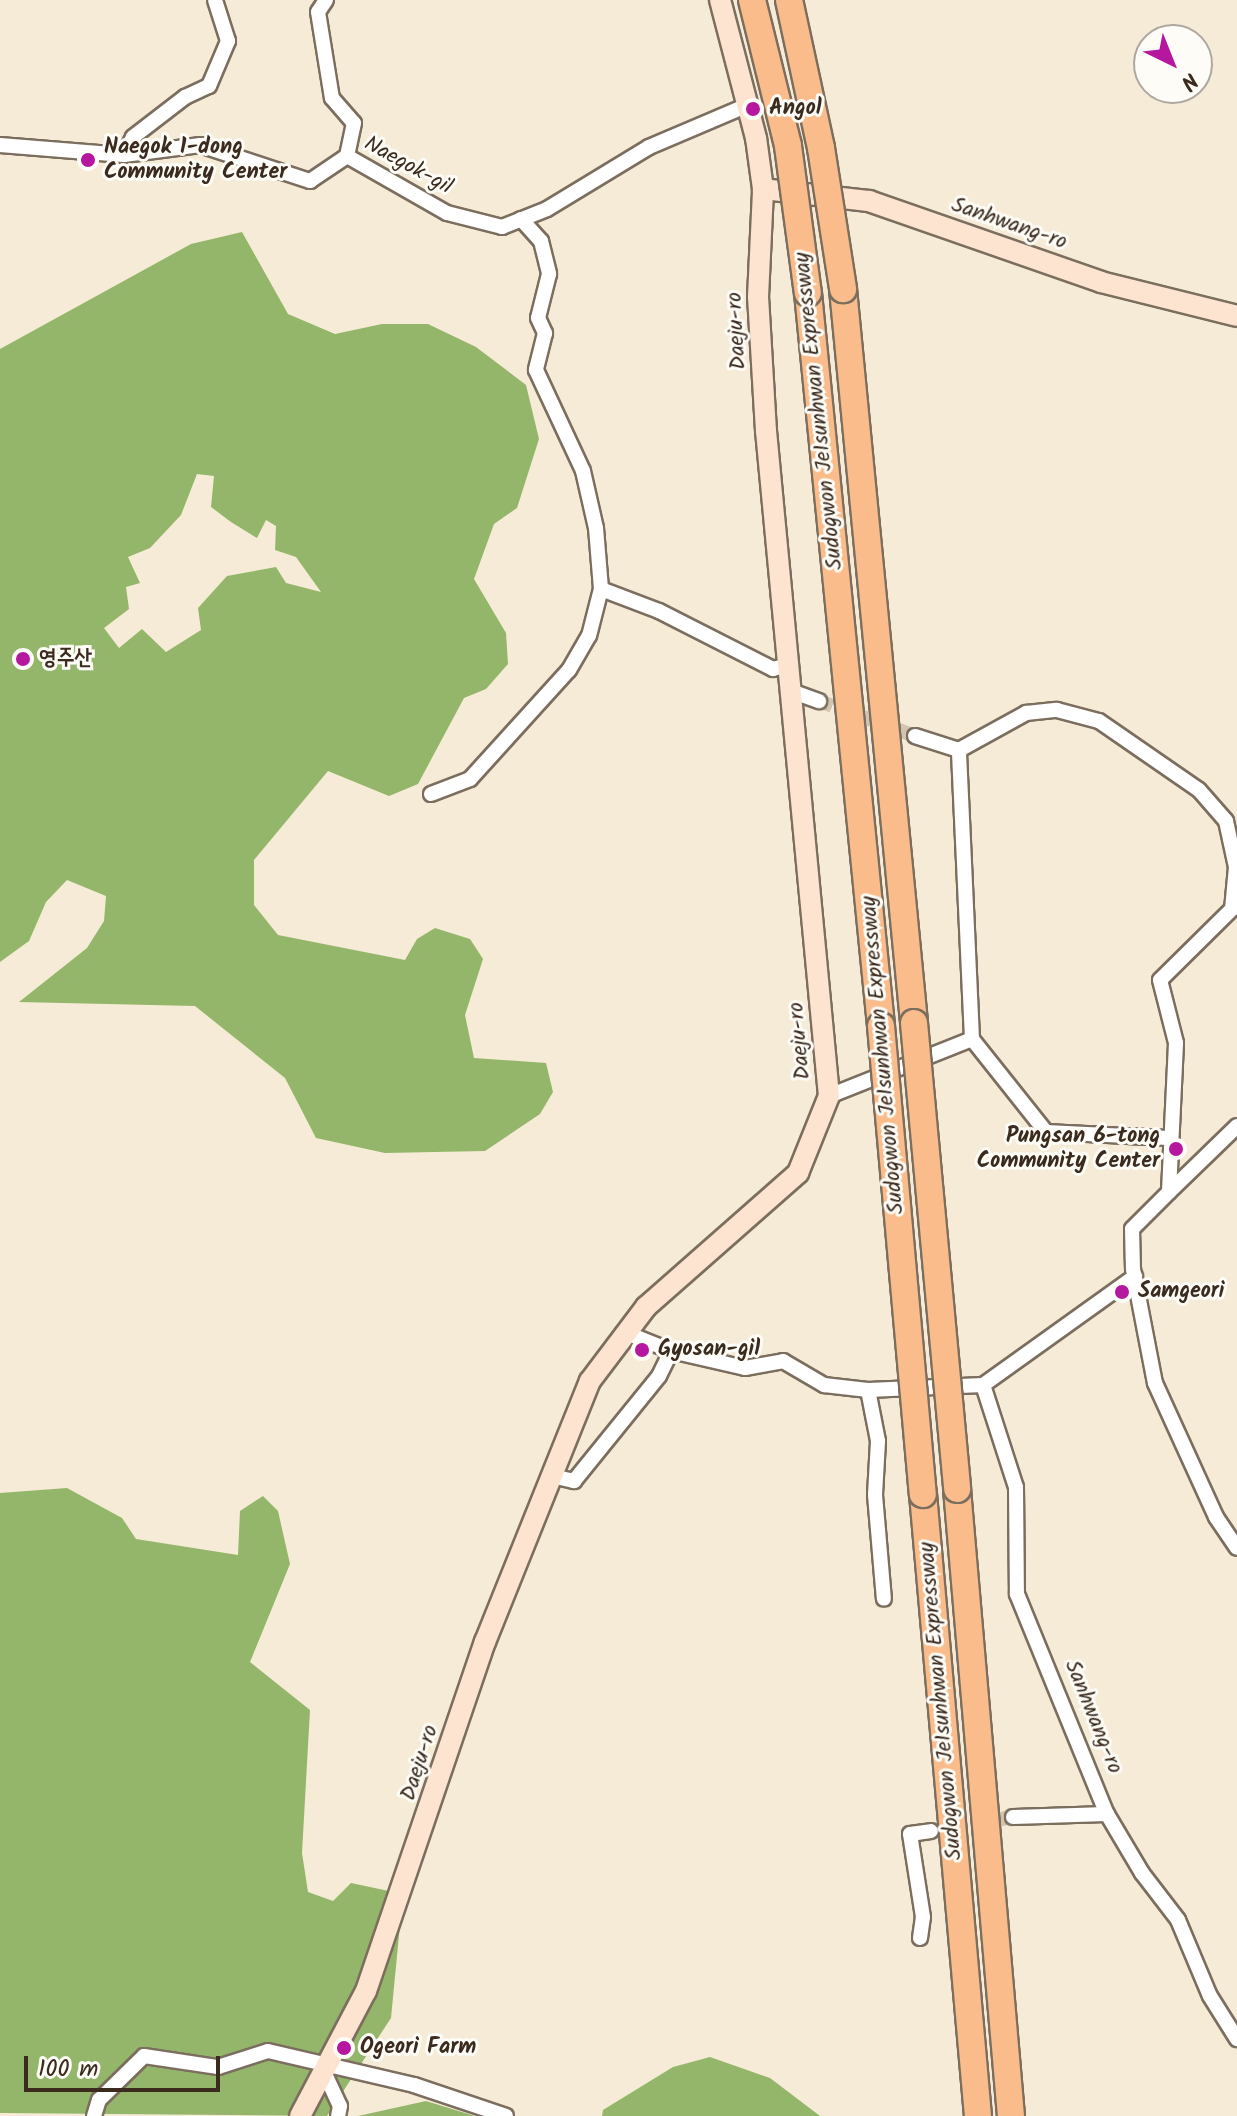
<!DOCTYPE html>
<meta charset="utf-8">
<style>
body{margin:0}
#map{position:relative;width:1237px;height:2116px;overflow:hidden;background:#f6ebd6;font-family:Kalam,"Poor Story",sans-serif}
div>[style]{position:absolute}
.forest>*{inset:0;background:#94b66a}
.street-tunnel>*{height:14px;margin-top:-7px;transform-origin:0;background:repeating-linear-gradient(90deg,#d1c4b1 0 14px,transparent 0 21px)}
.roads{filter:drop-shadow(2px 0 #7c6e5e) drop-shadow(-2px 0 #7c6e5e) drop-shadow(0 2px #7c6e5e) drop-shadow(0 -2px #7c6e5e)}
.street>*{height:14px;margin:-7px;padding:0 7px;transform-origin:7px;border-radius:7px;background:#fff}
.secondary>*{height:20px;margin:-10px;padding:0 10px;transform-origin:10px;border-radius:10px;background:#fde4d0}
.highway>*{height:26px;margin:-13px;padding:0 13px;transform-origin:13px;border-radius:13px;background:#f9bc8a}
.bridges{filter:drop-shadow(2px 0 #7c6e5e) drop-shadow(-2px 0 #7c6e5e) drop-shadow(0 2px #7c6e5e) drop-shadow(0 -2px #7c6e5e)}
.highway-bridge>*{height:26px;margin:-13px;padding:0 13px;transform-origin:13px;border-radius:13px;background:#f9bc8a}
.dots>*{width:22px;height:22px;translate:-50% -50%;box-sizing:border-box;border:4px solid #fdfcf7;border-radius:50%}
span{translate:-50% -50%;white-space:nowrap;text-align:center;line-height:1.15;-webkit-text-stroke:6px #fdfcf7;paint-order:stroke}
.poi-label{font-size:22px;color:#3b2a1e;font-weight:700}
.left{translate:0 -50%;text-align:left}
.right{translate:-100% -50%;text-align:right}
.street-label{font-size:22px;color:#3b2a1e}
.north{position:absolute;left:1133px;top:24px;width:80px;height:80px;box-sizing:border-box;background:#fdfcf7;border:2px solid #afa8a0;border-radius:50%;rotate:137deg;font-size:22px;font-weight:700;line-height:32px;text-align:center;color:#3b2a1e}
.north::after{content:'';display:block;margin:auto;width:28px;height:36px;background:#b5179e;clip-path:polygon(50% 0,100% 100%,50% 72%,0 100%)}
.scale{position:absolute;left:24px;top:2056px;width:196px;height:36px;box-sizing:border-box;border:4px solid #3b2a1e;border-top:0;padding-left:10px;font-size:24px;line-height:28px;white-space:nowrap;color:#3b2a1e;-webkit-text-stroke:6px #fdfcf7;paint-order:stroke}
</style>
<div id="map">
<div class="forest">
<i style="clip-path:polygon(evenodd,242px 232px,288px 314px,335px 334px,382px 324px,428px 324px,476px 347px,526px 385px,539px 439px,517px 508px,494px 524px,474px 579px,506px 633px,508px 664px,486px 689px,464px 698px,418px 784px,389px 796px,328px 771px,254px 860px,254px 905px,278px 935px,405px 960px,417px 939px,435px 928px,470px 939px,483px 959px,465px 1015px,474px 1058px,546px 1063px,553px 1092px,540px 1114px,485px 1151px,385px 1153px,316px 1138px,285px 1078px,195px 1006px,19px 1002px,87px 948px,104px 921px,106px 896px,67px 880px,46px 902px,29px 941px,0 962px,0 349px,191px 244px,242px 232px,197px 474px,214px 476px,211px 507px,231px 522px,257px 538px,266px 520px,276px 526px,275px 550px,296px 557px,321px 592px,286px 583px,276px 567px,227px 576px,198px 608px,201px 630px,166px 652px,142px 629px,119px 648px,104px 628px,129px 609px,126px 587px,140px 583px,128px 557px,150px 548px,181px 515px,197px 474px)"></i>
<i style="clip-path:polygon(67px 1488px,122px 1518px,136px 1539px,238px 1555px,240px 1511px,263px 1496px,278px 1511px,290px 1564px,250px 1662px,310px 1710px,302px 1853px,308px 1892px,333px 1901px,351px 1883px,403px 1894px,391px 2018px,327px 2116px,0 2113px,0 1493px)"></i>
<i style="clip-path:polygon(710px 2057px,770px 2078px,820px 2116px,602px 2116px,603px 2110px,673px 2067px)"></i>
<i style="clip-path:polygon(426px 2101px,475px 2116px,358px 2116px)"></i>
</div>
<div class="street-tunnel">
<i style="left:819px;top:701px;width:102px;rotate:20deg"></i>
<i style="left:931px;top:1831px;width:83px;rotate:-9.7deg"></i>
</div>
<div class="roads">
<div class="street">
<i style="left:326px;top:0;width:14px;rotate:124deg"></i>
<i style="left:318px;top:12px;width:87px;rotate:80.8deg"></i>
<i style="left:332px;top:98px;width:33px;rotate:49deg"></i>
<i style="left:354px;top:123px;width:34px;rotate:102deg"></i>
<i style="left:0;top:145px;width:124px;rotate:4.6deg"></i>
<i style="left:124px;top:155px;width:77px;rotate:-7.5deg"></i>
<i style="left:200px;top:145px;width:116px;rotate:18.1deg"></i>
<i style="left:310px;top:181px;width:45px;rotate:-34deg"></i>
<i style="left:347px;top:156px;width:115px;rotate:29.7deg"></i>
<i style="left:447px;top:213px;width:57px;rotate:14.3deg"></i>
<i style="left:502px;top:227px;width:48px;rotate:-21.8deg"></i>
<i style="left:547px;top:209px;width:119px;rotate:-31.3deg"></i>
<i style="left:649px;top:147px;width:108px;rotate:-23deg"></i>
<i style="left:124px;top:155px;width:20px;rotate:-63deg"></i>
<i style="left:133px;top:137px;width:66px;rotate:-37.6deg"></i>
<i style="left:185px;top:97px;width:26px;rotate:-25deg"></i>
<i style="left:209px;top:86px;width:49px;rotate:-67.1deg"></i>
<i style="left:228px;top:41px;width:43px;rotate:-107.6deg"></i>
<i style="left:521px;top:219px;width:30px;rotate:48deg"></i>
<i style="left:541px;top:241px;width:34px;rotate:76deg"></i>
<i style="left:549px;top:274px;width:45px;rotate:104deg"></i>
<i style="left:538px;top:318px;width:17px;rotate:65deg"></i>
<i style="left:545px;top:333px;width:38px;rotate:104deg"></i>
<i style="left:536px;top:370px;width:111px;rotate:65deg"></i>
<i style="left:583px;top:471px;width:58px;rotate:77.2deg"></i>
<i style="left:596px;top:528px;width:61px;rotate:85.3deg"></i>
<i style="left:791px;top:691px;width:30px;rotate:20deg"></i>
<i style="left:915px;top:736px;width:46px;rotate:17.7deg"></i>
<i style="left:959px;top:750px;width:77px;rotate:-28.9deg"></i>
<i style="left:1026px;top:713px;width:31px;rotate:-6deg"></i>
<i style="left:1057px;top:710px;width:43px;rotate:14.7deg"></i>
<i style="left:1099px;top:721px;width:121px;rotate:34.6deg"></i>
<i style="left:1199px;top:790px;width:41px;rotate:48.9deg"></i>
<i style="left:1226px;top:821px;width:47px;rotate:77.7deg"></i>
<i style="left:1236px;top:867px;width:42px;rotate:95.4deg"></i>
<i style="left:1232px;top:909px;width:101px;rotate:135.4deg"></i>
<i style="left:1160px;top:980px;width:65px;rotate:75.7deg"></i>
<i style="left:1176px;top:1043px;width:149px;rotate:92.7deg"></i>
<i style="left:1169px;top:1192px;width:52px;rotate:135deg"></i>
<i style="left:1132px;top:1229px;width:40px;rotate:88.6deg"></i>
<i style="left:1133px;top:1269px;width:116px;rotate:79.1deg"></i>
<i style="left:1155px;top:1383px;width:147px;rotate:65.5deg"></i>
<i style="left:1216px;top:1517px;width:37px;rotate:56deg"></i>
<i style="left:431px;top:794px;width:42px;rotate:-21deg"></i>
<i style="left:470px;top:779px;width:147px;rotate:-47.8deg"></i>
<i style="left:569px;top:670px;width:39px;rotate:-60deg"></i>
<i style="left:589px;top:636px;width:49px;rotate:-75.7deg"></i>
<i style="left:601px;top:589px;width:62px;rotate:20.8deg"></i>
<i style="left:659px;top:611px;width:128px;rotate:27deg"></i>
<i style="left:773px;top:669px;width:16px;rotate:-15deg"></i>
<i style="left:972px;top:1039px;width:119px;rotate:51.5deg"></i>
<i style="left:1046px;top:1132px;width:122px;rotate:2.8deg"></i>
<i style="left:829px;top:1096px;width:154px;rotate:-21.7deg"></i>
<i style="left:972px;top:1039px;width:289px;rotate:-92.6deg"></i>
<i style="left:1169px;top:1192px;width:95px;rotate:-44.1deg"></i>
<i style="left:624px;top:1332px;width:51px;rotate:22deg"></i>
<i style="left:671px;top:1351px;width:76px;rotate:12.9deg"></i>
<i style="left:745px;top:1368px;width:39px;rotate:-10deg"></i>
<i style="left:783px;top:1361px;width:48px;rotate:30.3deg"></i>
<i style="left:824px;top:1385px;width:44px;rotate:6.5deg"></i>
<i style="left:868px;top:1390px;width:115px;rotate:-2.5deg"></i>
<i style="left:983px;top:1385px;width:187px;rotate:-35.6deg"></i>
<i style="left:983px;top:1385px;width:107px;rotate:72.1deg"></i>
<i style="left:1016px;top:1487px;width:107px;rotate:89.5deg"></i>
<i style="left:1017px;top:1594px;width:238px;rotate:67.8deg"></i>
<i style="left:1107px;top:1814px;width:69px;rotate:59.3deg"></i>
<i style="left:1142px;top:1873px;width:59px;rotate:52.5deg"></i>
<i style="left:1178px;top:1920px;width:82px;rotate:67.2deg"></i>
<i style="left:1210px;top:1996px;width:51px;rotate:57.9deg"></i>
<i style="left:868px;top:1390px;width:52px;rotate:78.9deg"></i>
<i style="left:878px;top:1441px;width:54px;rotate:93.2deg"></i>
<i style="left:875px;top:1495px;width:104px;rotate:85.1deg"></i>
<i style="left:552px;top:1476px;width:23px;rotate:13deg"></i>
<i style="left:574px;top:1481px;width:135px;rotate:-51deg"></i>
<i style="left:659px;top:1376px;width:28px;rotate:-64deg"></i>
<i style="left:1013px;top:1817px;width:94px;rotate:-1.8deg"></i>
<i style="left:920px;top:1938px;width:21px;rotate:-82deg"></i>
<i style="left:923px;top:1917px;width:84px;rotate:-98.9deg"></i>
<i style="left:910px;top:1834px;width:21px;rotate:-8deg"></i>
<i style="left:325px;top:2074px;width:35px;rotate:65deg"></i>
<i style="left:340px;top:2106px;width:10px;rotate:101deg"></i>
<i style="left:94px;top:2116px;width:17px;rotate:-73deg"></i>
<i style="left:99px;top:2100px;width:63px;rotate:-44.4deg"></i>
<i style="left:144px;top:2056px;width:75px;rotate:8.5deg"></i>
<i style="left:218px;top:2067px;width:52px;rotate:-17.7deg"></i>
<i style="left:268px;top:2051px;width:150px;rotate:13.1deg"></i>
<i style="left:414px;top:2085px;width:97px;rotate:18.6deg"></i>
</div>
<div class="secondary">
<i style="left:763px;top:189px;width:107px;rotate:6.5deg"></i>
<i style="left:869px;top:201px;width:246px;rotate:19.2deg"></i>
<i style="left:1101px;top:282px;width:140px;rotate:14deg"></i>
<i style="left:300px;top:2116px;width:141px;rotate:-62.2deg"></i>
<i style="left:366px;top:1991px;width:369px;rotate:-71.2deg"></i>
<i style="left:485px;top:1642px;width:281px;rotate:-68.1deg"></i>
<i style="left:590px;top:1381px;width:93px;rotate:-52.9deg"></i>
<i style="left:646px;top:1307px;width:203px;rotate:-41.4deg"></i>
<i style="left:798px;top:1173px;width:83px;rotate:-68.1deg"></i>
<i style="left:829px;top:1096px;width:668px;rotate:-95.41deg"></i>
<i style="left:766px;top:431px;width:134px;rotate:-93.4deg"></i>
<i style="left:758px;top:297px;width:108px;rotate:-87.3deg"></i>
<i style="left:763px;top:189px;width:51px;rotate:-97.8deg"></i>
<i style="left:756px;top:138px;width:143px;rotate:-104.6deg"></i>
</div>
<div class="highway">
<i style="left:843px;top:289px;width:737px;rotate:84.47deg"></i>
<i style="left:808px;top:293px;width:737px;rotate:84.31deg"></i>
<i style="left:957px;top:1489px;width:629px;rotate:85.08deg"></i>
<i style="left:923px;top:1494px;width:624px;rotate:84.95deg"></i>
</div>
</div>
<div class="bridges">
<div class="highway-bridge">
<i style="left:752px;top:0;width:150px;rotate:76.1deg"></i>
<i style="left:788px;top:146px;width:148px;rotate:82.3deg"></i>
<i style="left:789px;top:0;width:151px;rotate:77.8deg"></i>
<i style="left:821px;top:148px;width:143px;rotate:81.1deg"></i>
<i style="left:914px;top:1023px;width:468px;rotate:84.7deg"></i>
<i style="left:881px;top:1026px;width:470px;rotate:84.9deg"></i>
</div>
</div>
<div class="dots">
<i style="left:753px;top:109px;background:#b5179e"></i>
<i style="left:88px;top:160px;background:#b5179e"></i>
<i style="left:23px;top:659px;background:#b5179e"></i>
<i style="left:1176px;top:1149px;background:#b5179e"></i>
<i style="left:1122px;top:1292px;background:#b5179e"></i>
<i style="left:642px;top:1350px;background:#b5179e"></i>
<i style="left:344px;top:2048px;background:#b5179e"></i>
</div>
<div class="poi-label">
<span class="left" style="left:769px;top:109px">Angol</span>
<span class="left" style="left:104px;top:160px">Naegok 1-dong<br>Community Center</span>
<span class="left" style="left:39px;top:659px">영주산</span>
<span class="right" style="left:1160px;top:1149px">Pungsan 6-tong<br>Community Center</span>
<span class="left" style="left:1138px;top:1292px">Samgeori</span>
<span class="left" style="left:658px;top:1350px">Gyosan-gil</span>
<span class="left" style="left:360px;top:2048px">Ogeori Farm</span>
</div>
<div class="street-label">
<span style="left:408px;top:166px;rotate:29deg">Naegok-gil</span>
<span style="left:1009px;top:224px;rotate:19deg">Sanhwang-ro</span>
<span style="left:737px;top:331px;rotate:-93deg">Daeju-ro</span>
<span style="left:819px;top:411px;rotate:-96deg">Sudogwon Je1sunhwan Expressway</span>
<span style="left:800px;top:1041px;rotate:-95deg">Daeju-ro</span>
<span style="left:883px;top:1055px;rotate:-95deg">Sudogwon Je1sunhwan Expressway</span>
<span style="left:941px;top:1701px;rotate:-95deg">Sudogwon Je1sunhwan Expressway</span>
<span style="left:1093px;top:1717px;rotate:68deg">Sanhwang-ro</span>
<span style="left:420px;top:1763px;rotate:-72deg">Daeju-ro</span>
</div>
<div class="north">N</div>
<div class="scale">100 m</div>
</div>
